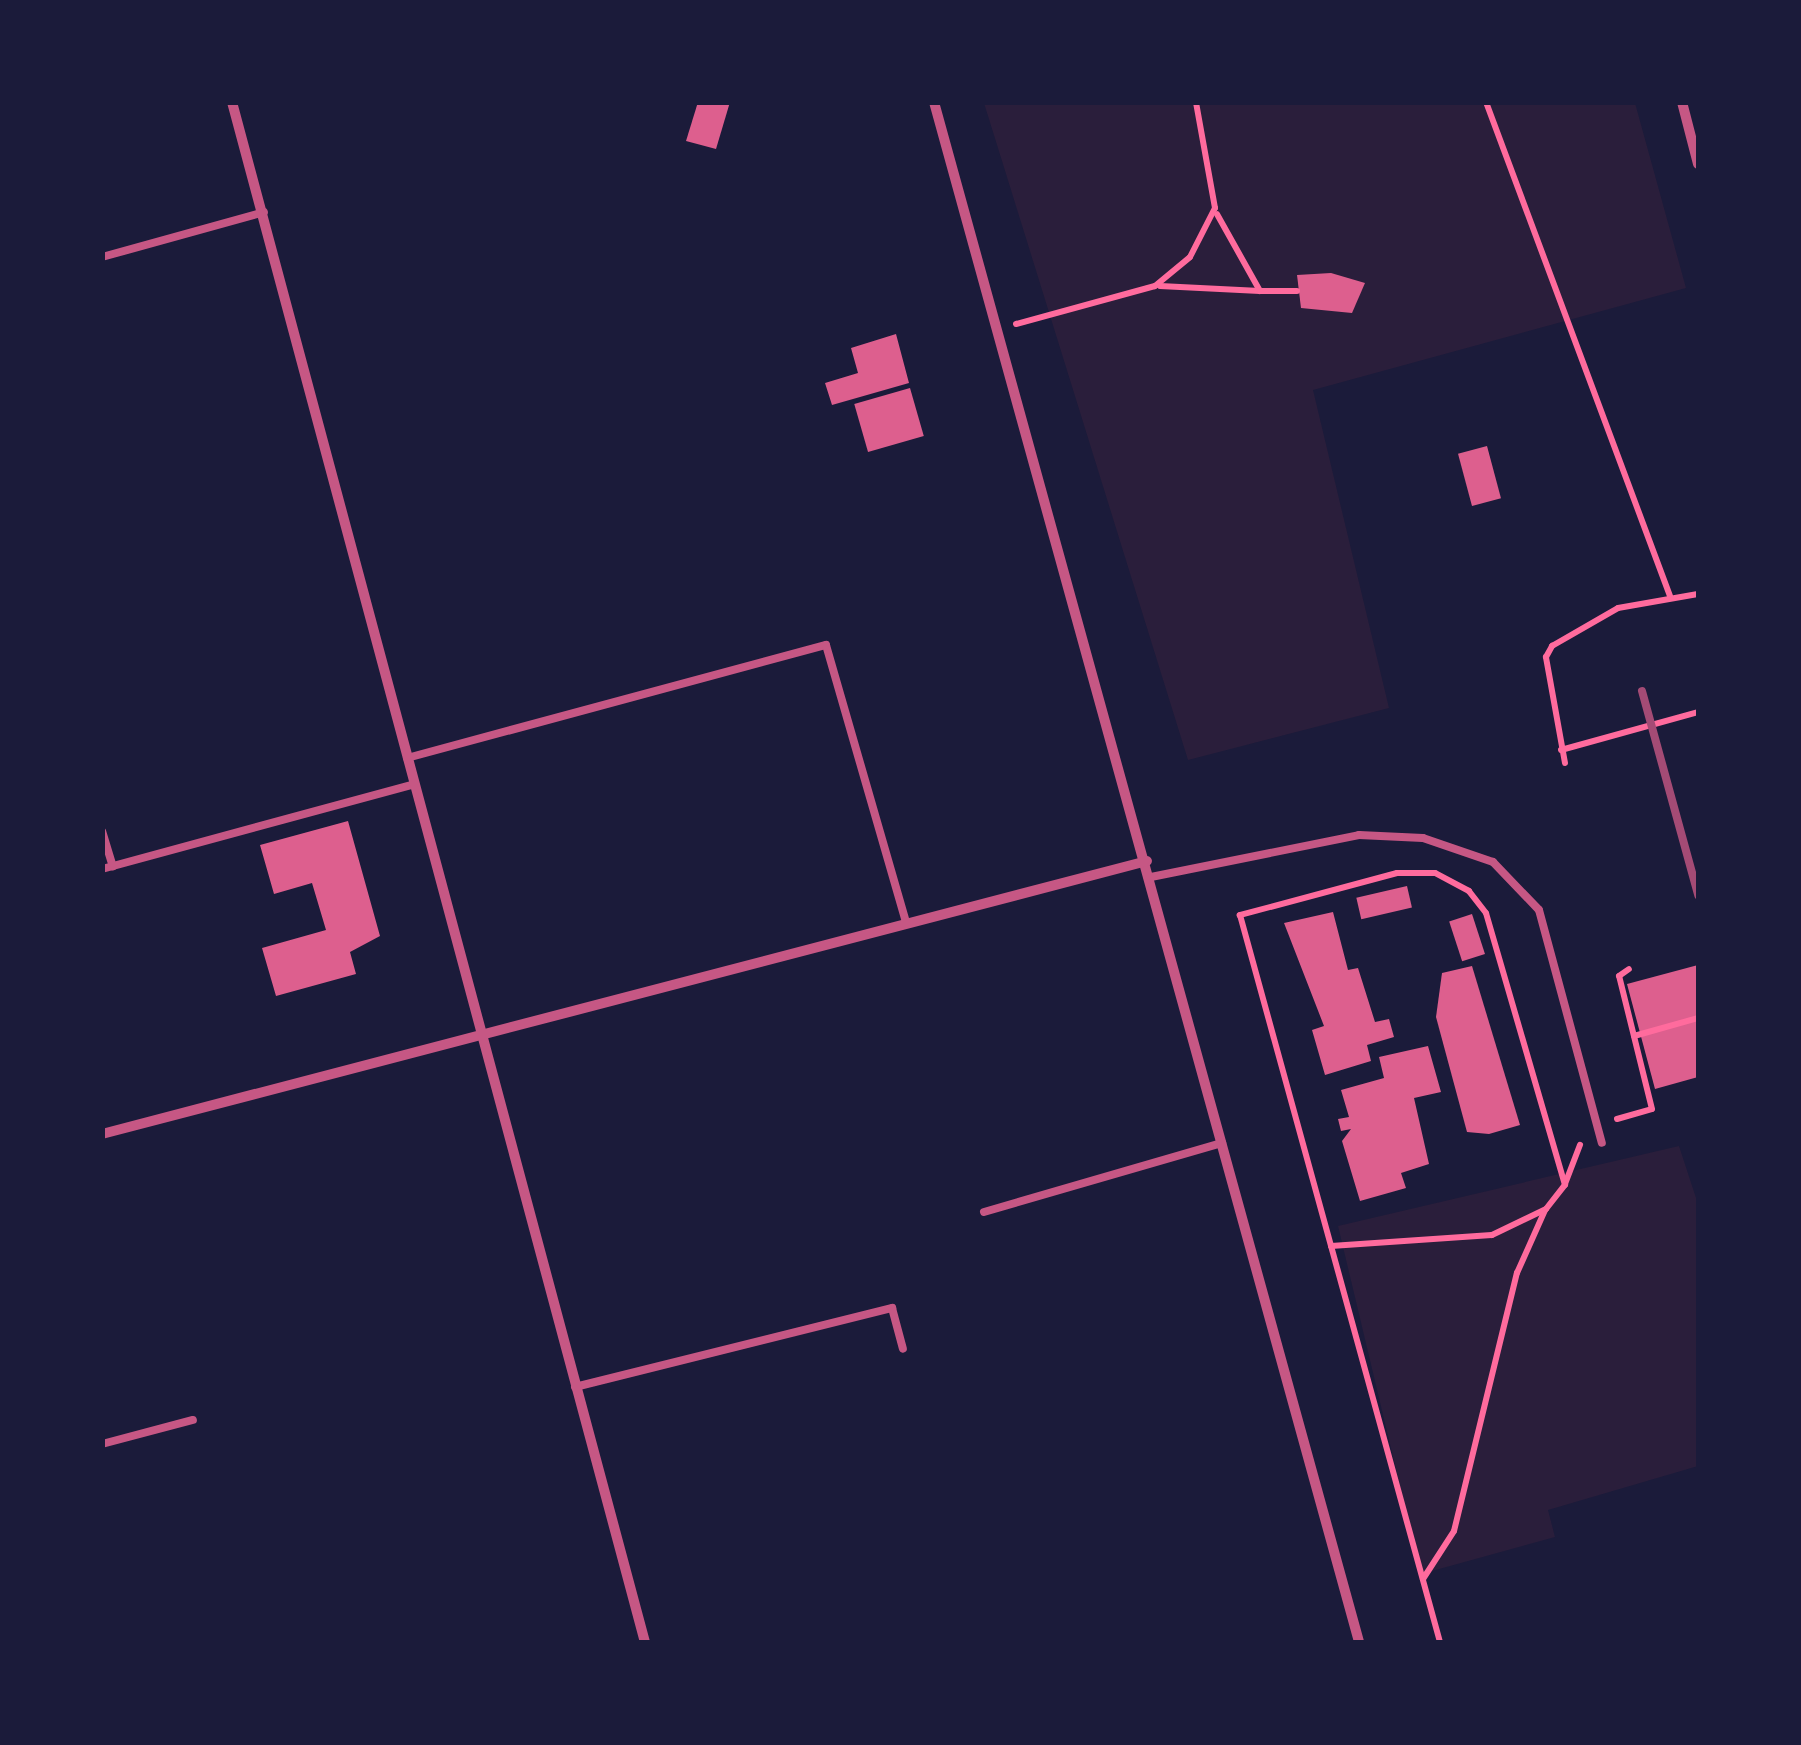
<!DOCTYPE html>
<style>
body{margin:0}
#map{position:relative;width:1801px;height:1745px;overflow:hidden;background:#1b1b3a;font-family:Overpass,sans-serif}
div>[style]{position:absolute}
.green>*{inset:0;background:#2a1e3b}
.building>*{inset:0;background:#dd5f8e;transform-origin:0 0}
.path>*{height:6px;margin:-3px;padding:0 3px;transform-origin:3px;border-radius:3px;background:#ff6b9d}
.service>*{height:8px;margin:-4px;padding:0 4px;transform-origin:4px;border-radius:4px;background:#c65784}
.minor>*{height:10px;margin:-5px;padding:0 5px;transform-origin:5px;border-radius:5px;background:#c65784}
.rail>*{height:8px;margin:-4px;padding:0 4px;transform-origin:4px;border-radius:4px;background:#a44b75}
span{translate:-50% -50%;white-space:nowrap;text-align:center;line-height:1.15;-webkit-text-stroke:10px #1b1b3a;paint-order:stroke}
.frame{position:absolute;inset:0;border:105px solid #1b1b3a;pointer-events:none}
</style>
<div id="map">
<div class="green">
<i style="clip-path:polygon(984px 103px,1635px 103px,1686px 288px,1313px 390px,1389px 708px,1188px 760px)"></i>
<i style="clip-path:polygon(1679px 1146px,1698px 1204px,1698px 1466px,1548px 1510px,1555px 1537px,1421px 1574px,1338px 1226px)"></i>
</div>
<div class="building">
<i style="clip-path:polygon(698px 102px,730px 102px,716px 149px,686px 141px)"></i>
<i style="clip-path:polygon(1331px 273px,1365px 283px,1352px 313px,1301px 308px,1297px 275px)"></i>
<i style="clip-path:polygon(896px 334px,909px 383px,832px 405px,825px 383px,858px 373px,851px 348px)"></i>
<i style="left:910px;top:388px;width:50px;height:58px;rotate:74deg"></i>
<i style="left:1487px;top:446px;width:54px;height:30px;rotate:75deg"></i>
<i style="clip-path:polygon(348px 821px,380px 936px,350px 952px,356px 974px,276px 996px,262px 948px,326px 930px,312px 883px,274px 894px,260px 845px)"></i>
<i style="left:1407px;top:886px;width:22px;height:52px;rotate:77deg"></i>
<i style="clip-path:polygon(1333px 912px,1348px 970px,1358px 968px,1375px 1022px,1389px 1019px,1394px 1037px,1367px 1045px,1371px 1061px,1325px 1075px,1312px 1030px,1324px 1026px,1284px 923px)"></i>
<i style="left:1472px;top:914px;width:42px;height:24px;rotate:72deg"></i>
<i style="clip-path:polygon(1698px 965px,1698px 1077px,1655px 1089px,1627px 984px)"></i>
<i style="clip-path:polygon(1472px 966px,1520px 1125px,1489px 1134px,1467px 1132px,1436px 1017px,1442px 973px)"></i>
<i style="clip-path:polygon(1428px 1046px,1441px 1092px,1414px 1098px,1429px 1164px,1401px 1173px,1406px 1188px,1360px 1201px,1342px 1141px,1351px 1129px,1341px 1131px,1338px 1119px,1349px 1117px,1341px 1090px,1384px 1078px,1379px 1057px)"></i>
</div>
<div class="path">
<i style="left:1486px;top:102px;width:527px;rotate:69.57deg"></i>
<i style="left:1160px;top:286px;width:100px;rotate:2.9deg"></i>
<i style="left:1260px;top:291px;width:88px;rotate:-119.2deg"></i>
<i style="left:1260px;top:291px;width:37px"></i>
<i style="left:1016px;top:324px;width:144px;rotate:-15.3deg"></i>
<i style="left:1155px;top:286px;width:45px;rotate:-39.6deg"></i>
<i style="left:1190px;top:257px;width:55px;rotate:-63deg"></i>
<i style="left:1215px;top:208px;width:108px;rotate:-100.2deg"></i>
<i style="left:1561px;top:750px;width:142px;rotate:-15.5deg"></i>
<i style="left:1565px;top:763px;width:108px;rotate:-100.2deg"></i>
<i style="left:1546px;top:657px;width:13px;rotate:-61deg"></i>
<i style="left:1552px;top:646px;width:76px;rotate:-29.9deg"></i>
<i style="left:1618px;top:608px;width:81px;rotate:-9.9deg"></i>
<i style="left:1634px;top:1036px;width:66px;rotate:-15.7deg"></i>
<i style="left:1617px;top:1119px;width:36px;rotate:-16deg"></i>
<i style="left:1652px;top:1109px;width:137px;rotate:-103.9deg"></i>
<i style="left:1619px;top:976px;width:12px;rotate:-35deg"></i>
<i style="left:1565px;top:1184px;width:42px;rotate:-69deg"></i>
<i style="left:1331px;top:1246px;width:161px;rotate:-3.9deg"></i>
<i style="left:1492px;top:1235px;width:60px;rotate:-25.7deg"></i>
<i style="left:1546px;top:1209px;width:31px;rotate:-52deg"></i>
<i style="left:1565px;top:1185px;width:283px;rotate:-106.2deg"></i>
<i style="left:1486px;top:913px;width:28px;rotate:-128deg"></i>
<i style="left:1469px;top:891px;width:38px;rotate:-152deg"></i>
<i style="left:1435px;top:873px;width:38px;rotate:180deg"></i>
<i style="left:1397px;top:873px;width:163px;rotate:165deg"></i>
<i style="left:1240px;top:915px;width:754px;rotate:74.62deg"></i>
<i style="left:1423px;top:1579px;width:57px;rotate:-57.1deg"></i>
<i style="left:1454px;top:1531px;width:266px;rotate:-76.3deg"></i>
<i style="left:1517px;top:1273px;width:69px;rotate:-66deg"></i>
</div>
<div class="service">
<i style="left:102px;top:257px;width:168px;rotate:-15.5deg"></i>
<i style="left:407px;top:758px;width:434px;rotate:-15.1deg"></i>
<i style="left:826px;top:645px;width:289px;rotate:73.9deg"></i>
<i style="left:102px;top:831px;width:37px;rotate:73deg"></i>
<i style="left:102px;top:869px;width:323px;rotate:-15.2deg"></i>
<i style="left:1151px;top:877px;width:212px;rotate:-11.4deg"></i>
<i style="left:1359px;top:835px;width:64px;rotate:2.7deg"></i>
<i style="left:1423px;top:838px;width:74px;rotate:18.9deg"></i>
<i style="left:1493px;top:862px;width:66px;rotate:46.2deg"></i>
<i style="left:1539px;top:910px;width:241px;rotate:74.9deg"></i>
<i style="left:984px;top:1212px;width:248px;rotate:-16.2deg"></i>
<i style="left:575px;top:1387px;width:327px;rotate:-14deg"></i>
<i style="left:892px;top:1308px;width:42px;rotate:75deg"></i>
<i style="left:102px;top:1444px;width:94px;rotate:-14.8deg"></i>
</div>
<div class="minor">
<i style="left:232px;top:102px;width:1594px;rotate:74.99deg"></i>
<i style="left:934px;top:102px;width:1598px;rotate:74.57deg"></i>
<i style="left:1682px;top:102px;width:64px;rotate:75.5deg"></i>
<i style="left:102px;top:1134px;width:1080px;rotate:-14.64deg"></i>
</div>
<div class="rail">
<i style="left:1642px;top:691px;width:212px;rotate:74.6deg"></i>
</div>
<div class="frame"></div>
</div>
